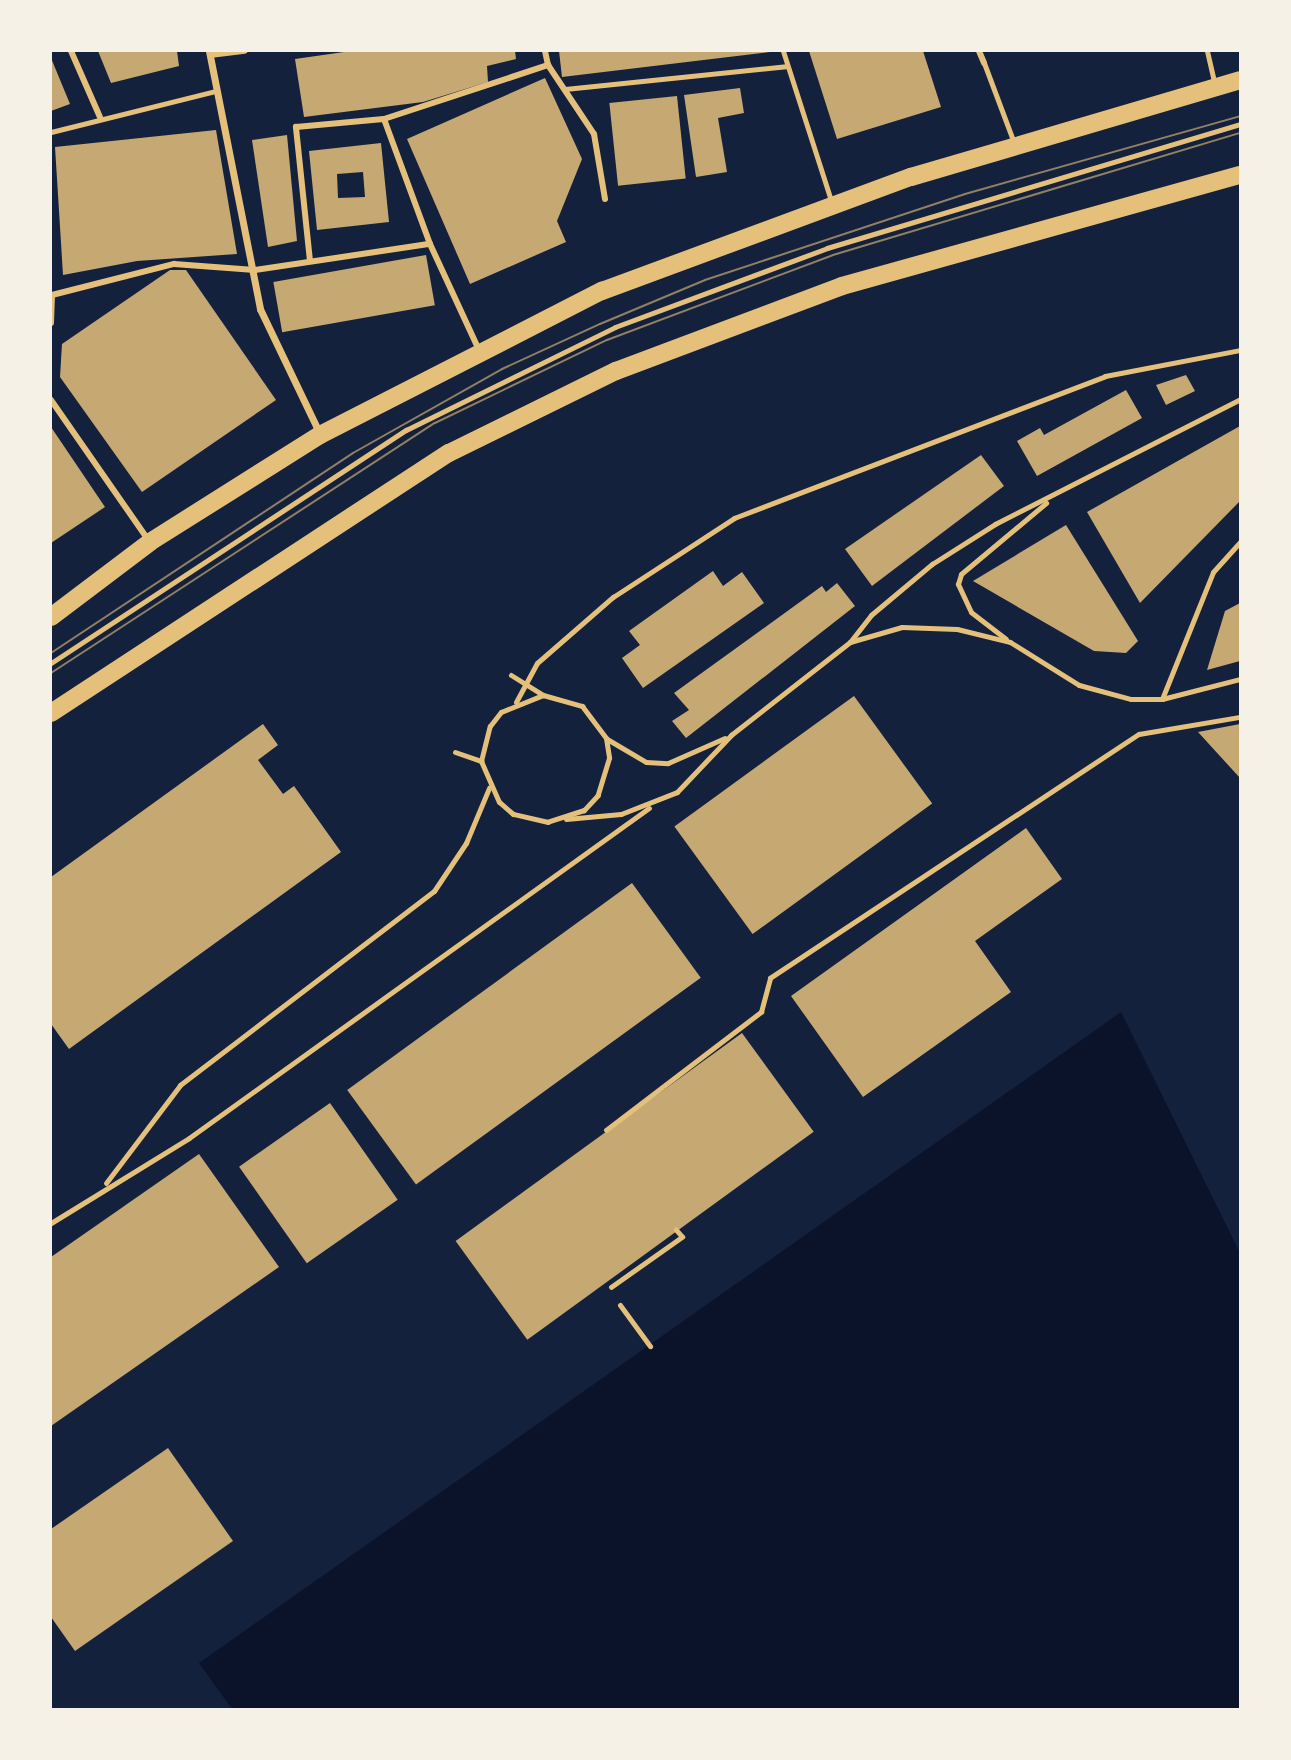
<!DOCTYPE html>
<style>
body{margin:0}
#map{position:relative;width:1291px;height:1760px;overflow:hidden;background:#14213d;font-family:Merriweather,serif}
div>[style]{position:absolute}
.water>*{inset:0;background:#0b132b}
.building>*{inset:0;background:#c6a872;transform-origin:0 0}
.path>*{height:4.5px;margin:-2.25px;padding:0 2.25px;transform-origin:2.25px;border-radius:2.25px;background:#e5c07b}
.service>*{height:5px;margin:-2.5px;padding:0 2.5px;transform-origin:2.5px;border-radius:2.5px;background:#e5c07b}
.pedestrian>*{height:6px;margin:-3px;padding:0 3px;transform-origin:3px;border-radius:3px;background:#e5c07b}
.minor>*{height:7px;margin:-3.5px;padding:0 3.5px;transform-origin:3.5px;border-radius:3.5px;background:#e5c07b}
.primary>*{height:18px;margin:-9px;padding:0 9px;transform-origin:9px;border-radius:9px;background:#e5c07b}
.tram>*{height:2px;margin:-1px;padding:0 1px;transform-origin:1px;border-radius:1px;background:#918062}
span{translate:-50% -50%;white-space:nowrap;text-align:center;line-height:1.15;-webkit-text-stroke:7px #f6f1e7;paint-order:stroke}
.frame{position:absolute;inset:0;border:52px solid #f6f1e7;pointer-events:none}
</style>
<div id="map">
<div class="water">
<i style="clip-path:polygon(1121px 1012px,1240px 1253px,1240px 1709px,232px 1709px,199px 1663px)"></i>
</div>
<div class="building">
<i style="clip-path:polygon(98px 51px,177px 51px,179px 66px,111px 83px)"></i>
<i style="clip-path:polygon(351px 51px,515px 51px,516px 59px,487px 66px,488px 82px,423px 102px,304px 117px,295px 59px)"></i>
<i style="clip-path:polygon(559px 51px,770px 51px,770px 52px,562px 77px)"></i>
<i style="clip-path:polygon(809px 51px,923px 51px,941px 107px,837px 139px)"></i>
<i style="clip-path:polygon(51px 58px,70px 104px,51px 111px)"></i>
<i style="clip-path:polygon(545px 78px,582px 159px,557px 221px,566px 242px,470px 284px,407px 139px)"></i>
<i style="clip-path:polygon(740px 88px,744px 113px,718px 118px,727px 172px,696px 177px,684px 95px)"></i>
<i style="left:677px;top:96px;width:83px;height:68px;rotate:84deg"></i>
<i style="clip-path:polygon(216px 130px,237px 254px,137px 261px,63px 275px,55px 147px)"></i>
<i style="clip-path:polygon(287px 135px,297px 241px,268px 247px,252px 140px)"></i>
<i style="clip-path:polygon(evenodd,381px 143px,389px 222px,317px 230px,309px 151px,381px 143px,363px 172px,365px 197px,338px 198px,337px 174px,363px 172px)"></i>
<i style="left:426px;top:255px;width:51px;height:155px;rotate:80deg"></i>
<i style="clip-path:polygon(170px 270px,186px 270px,276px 400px,142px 492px,60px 377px,62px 344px)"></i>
<i style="clip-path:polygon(1186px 375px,1195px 391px,1166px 405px,1156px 385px)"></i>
<i style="clip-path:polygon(1126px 390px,1142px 418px,1037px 476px,1017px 441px,1040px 428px,1044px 435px)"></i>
<i style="clip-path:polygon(1240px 426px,1240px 501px,1140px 603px,1087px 512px)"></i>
<i style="clip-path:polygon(51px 427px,105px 507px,51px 543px)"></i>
<i style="clip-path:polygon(981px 455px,1004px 486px,872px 586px,845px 549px)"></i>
<i style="clip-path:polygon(1066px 525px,1138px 641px,1126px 653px,1094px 651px,973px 581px)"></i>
<i style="clip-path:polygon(713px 571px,723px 586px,742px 572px,764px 603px,643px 688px,622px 658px,640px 645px,629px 631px)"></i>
<i style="clip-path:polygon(837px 583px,855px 606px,686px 738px,672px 721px,689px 710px,674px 693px,822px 586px,826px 592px)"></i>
<i style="clip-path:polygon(1240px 603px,1240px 661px,1207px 670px,1225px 611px)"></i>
<i style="left:854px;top:696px;width:133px;height:222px;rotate:54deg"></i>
<i style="clip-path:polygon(263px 724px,278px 745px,258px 760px,283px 794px,294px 786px,341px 852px,69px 1049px,51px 1024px,51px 877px)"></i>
<i style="clip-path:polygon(1240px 724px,1240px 778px,1198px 732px)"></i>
<i style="clip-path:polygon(1026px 828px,1062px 879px,975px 941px,1011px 992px,863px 1097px,791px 996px)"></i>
<i style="left:632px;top:883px;width:117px;height:352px;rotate:54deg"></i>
<i style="left:742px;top:1033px;width:122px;height:354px;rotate:54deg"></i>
<i style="left:330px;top:1103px;width:118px;height:111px;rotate:55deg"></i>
<i style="clip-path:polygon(199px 1154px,279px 1267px,51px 1426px,51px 1257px)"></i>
<i style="clip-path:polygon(168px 1448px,233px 1541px,75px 1651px,51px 1617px,51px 1529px)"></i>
</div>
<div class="path">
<i style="left:606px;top:1130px;width:195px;rotate:-37.3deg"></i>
<i style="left:761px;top:1012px;width:35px;rotate:-75deg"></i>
<i style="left:770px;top:978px;width:442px;rotate:-33.5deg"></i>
<i style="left:1139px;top:734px;width:102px;rotate:-9.6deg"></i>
<i style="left:611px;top:1287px;width:87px;rotate:-35.2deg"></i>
<i style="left:682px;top:1237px;width:9px;rotate:-131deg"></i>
</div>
<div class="service">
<i style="left:783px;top:51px;width:161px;rotate:72.2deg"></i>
<i style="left:1207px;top:51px;width:35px;rotate:77deg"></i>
<i style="left:984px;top:63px;width:85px;rotate:69.4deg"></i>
<i style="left:565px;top:89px;width:222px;rotate:-5.9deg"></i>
<i style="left:51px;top:132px;width:169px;rotate:-14deg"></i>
<i style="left:1006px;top:639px;width:44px;rotate:-142.4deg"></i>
<i style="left:971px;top:612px;width:31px;rotate:-115deg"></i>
<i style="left:958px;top:584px;width:10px;rotate:-73deg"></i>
<i style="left:961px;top:574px;width:111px;rotate:-39.9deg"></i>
<i style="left:850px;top:642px;width:54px;rotate:-16.1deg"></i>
<i style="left:902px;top:627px;width:55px;rotate:2.1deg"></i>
<i style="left:957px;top:629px;width:55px;rotate:13.8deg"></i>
<i style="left:1010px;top:642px;width:81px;rotate:31.9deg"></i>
<i style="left:1079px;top:685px;width:54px;rotate:15.1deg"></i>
<i style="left:1131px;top:699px;width:31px"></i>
<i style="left:1162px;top:699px;width:81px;rotate:-14.4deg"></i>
<i style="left:51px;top:663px;width:425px;rotate:-33.3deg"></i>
<i style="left:406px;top:430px;width:233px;rotate:-26.2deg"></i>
<i style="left:615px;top:327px;width:226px;rotate:-20.4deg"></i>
<i style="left:827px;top:248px;width:431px;rotate:-16.7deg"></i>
<i style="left:511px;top:675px;width:38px;rotate:32deg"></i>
<i style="left:543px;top:695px;width:41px;rotate:15.8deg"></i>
<i style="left:582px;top:706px;width:40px;rotate:53deg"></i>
<i style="left:606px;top:738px;width:20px;rotate:81deg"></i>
<i style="left:609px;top:758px;width:39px;rotate:107deg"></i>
<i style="left:598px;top:795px;width:21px;rotate:133deg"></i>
<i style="left:584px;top:810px;width:38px;rotate:162deg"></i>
<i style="left:548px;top:822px;width:36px;rotate:-167deg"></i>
<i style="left:513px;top:814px;width:18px;rotate:-139deg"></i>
<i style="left:499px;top:802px;width:45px;rotate:-113.7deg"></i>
<i style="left:481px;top:761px;width:36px;rotate:-76deg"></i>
<i style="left:490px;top:726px;width:18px;rotate:-52deg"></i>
<i style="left:501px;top:712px;width:45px;rotate:-22deg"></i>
<i style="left:1162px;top:699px;width:137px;rotate:-68.1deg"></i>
<i style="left:1213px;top:572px;width:40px;rotate:-48deg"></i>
<i style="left:516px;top:702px;width:44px;rotate:-61.7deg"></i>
<i style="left:537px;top:663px;width:101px;rotate:-41deg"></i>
<i style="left:613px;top:597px;width:145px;rotate:-33.1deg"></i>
<i style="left:734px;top:518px;width:397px;rotate:-20.9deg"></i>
<i style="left:1105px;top:376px;width:137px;rotate:-10.9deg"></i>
<i style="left:607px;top:739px;width:45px;rotate:30.5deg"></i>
<i style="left:646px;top:762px;width:22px;rotate:3deg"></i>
<i style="left:668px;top:763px;width:62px;rotate:-23.7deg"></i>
<i style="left:455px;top:752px;width:28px;rotate:19deg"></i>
<i style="left:566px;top:819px;width:55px;rotate:-5.2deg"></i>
<i style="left:621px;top:814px;width:60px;rotate:-21.4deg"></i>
<i style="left:677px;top:792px;width:79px;rotate:-46.5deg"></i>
<i style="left:731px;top:735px;width:151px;rotate:-38deg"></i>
<i style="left:850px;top:642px;width:34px;rotate:-52deg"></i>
<i style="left:871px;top:615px;width:80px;rotate:-39.9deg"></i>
<i style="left:932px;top:564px;width:75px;rotate:-32.4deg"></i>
<i style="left:995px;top:524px;width:275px;rotate:-27deg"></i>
<i style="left:106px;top:1183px;width:123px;rotate:-52.9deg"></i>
<i style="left:180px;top:1085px;width:320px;rotate:-37.4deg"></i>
<i style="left:434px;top:891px;width:58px;rotate:-56.3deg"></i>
<i style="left:466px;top:843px;width:60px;rotate:-67.3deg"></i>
<i style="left:51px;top:1223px;width:162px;rotate:-31.6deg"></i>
<i style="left:189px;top:1138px;width:566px;rotate:-35.66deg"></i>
<i style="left:620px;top:1305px;width:51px;rotate:53.8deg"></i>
</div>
<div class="pedestrian">
<i style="left:71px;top:51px;width:72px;rotate:66.3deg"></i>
<i style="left:545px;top:51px;width:14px;rotate:78deg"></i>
<i style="left:979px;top:51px;width:13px;rotate:67deg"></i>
<i style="left:210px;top:55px;width:35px;rotate:-7deg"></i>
<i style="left:384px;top:119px;width:133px;rotate:69.8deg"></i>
<i style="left:430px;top:244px;width:117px;rotate:65.2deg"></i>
<i style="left:310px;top:261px;width:135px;rotate:-96deg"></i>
<i style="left:296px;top:127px;width:88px;rotate:-5.2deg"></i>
<i style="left:384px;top:119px;width:173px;rotate:-18.2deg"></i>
<i style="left:548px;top:65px;width:83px;rotate:56.3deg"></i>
<i style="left:594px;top:134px;width:66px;rotate:80.4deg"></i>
<i style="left:51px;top:323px;width:28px;rotate:-88deg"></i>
<i style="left:52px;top:295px;width:126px;rotate:-14.3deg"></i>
<i style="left:174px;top:264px;width:81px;rotate:4.2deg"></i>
<i style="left:255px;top:270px;width:177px;rotate:-8.5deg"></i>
<i style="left:51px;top:400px;width:172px;rotate:55.2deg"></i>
</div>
<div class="minor">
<i style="left:209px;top:51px;width:263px;rotate:78.8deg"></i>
<i style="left:260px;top:309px;width:139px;rotate:64.4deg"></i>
</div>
<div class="primary">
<i style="left:51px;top:617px;width:124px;rotate:-37.1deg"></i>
<i style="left:150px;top:542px;width:201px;rotate:-32.2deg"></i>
<i style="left:320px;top:435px;width:317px;rotate:-27.1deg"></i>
<i style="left:602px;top:291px;width:329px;rotate:-20.3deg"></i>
<i style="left:911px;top:177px;width:343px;rotate:-16.4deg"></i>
<i style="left:51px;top:713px;width:475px;rotate:-33.2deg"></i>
<i style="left:449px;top:453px;width:186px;rotate:-26.2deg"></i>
<i style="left:616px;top:371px;width:241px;rotate:-20.6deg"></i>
<i style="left:842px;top:286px;width:413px;rotate:-15.6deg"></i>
</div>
<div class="tram">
<i style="left:51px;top:653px;width:362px;rotate:-33.5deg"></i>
<i style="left:353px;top:453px;width:171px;rotate:-29.4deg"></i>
<i style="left:502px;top:369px;width:108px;rotate:-24.7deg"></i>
<i style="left:600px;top:324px;width:114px;rotate:-22.7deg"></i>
<i style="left:705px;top:280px;width:274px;rotate:-18.3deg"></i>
<i style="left:965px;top:194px;width:286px;rotate:-15.8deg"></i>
<i style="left:51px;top:673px;width:458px;rotate:-33.1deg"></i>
<i style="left:435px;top:423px;width:191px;rotate:-25.8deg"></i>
<i style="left:607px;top:340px;width:241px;rotate:-20.6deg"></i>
<i style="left:833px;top:255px;width:425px;rotate:-16.7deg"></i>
</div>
<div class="frame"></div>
</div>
